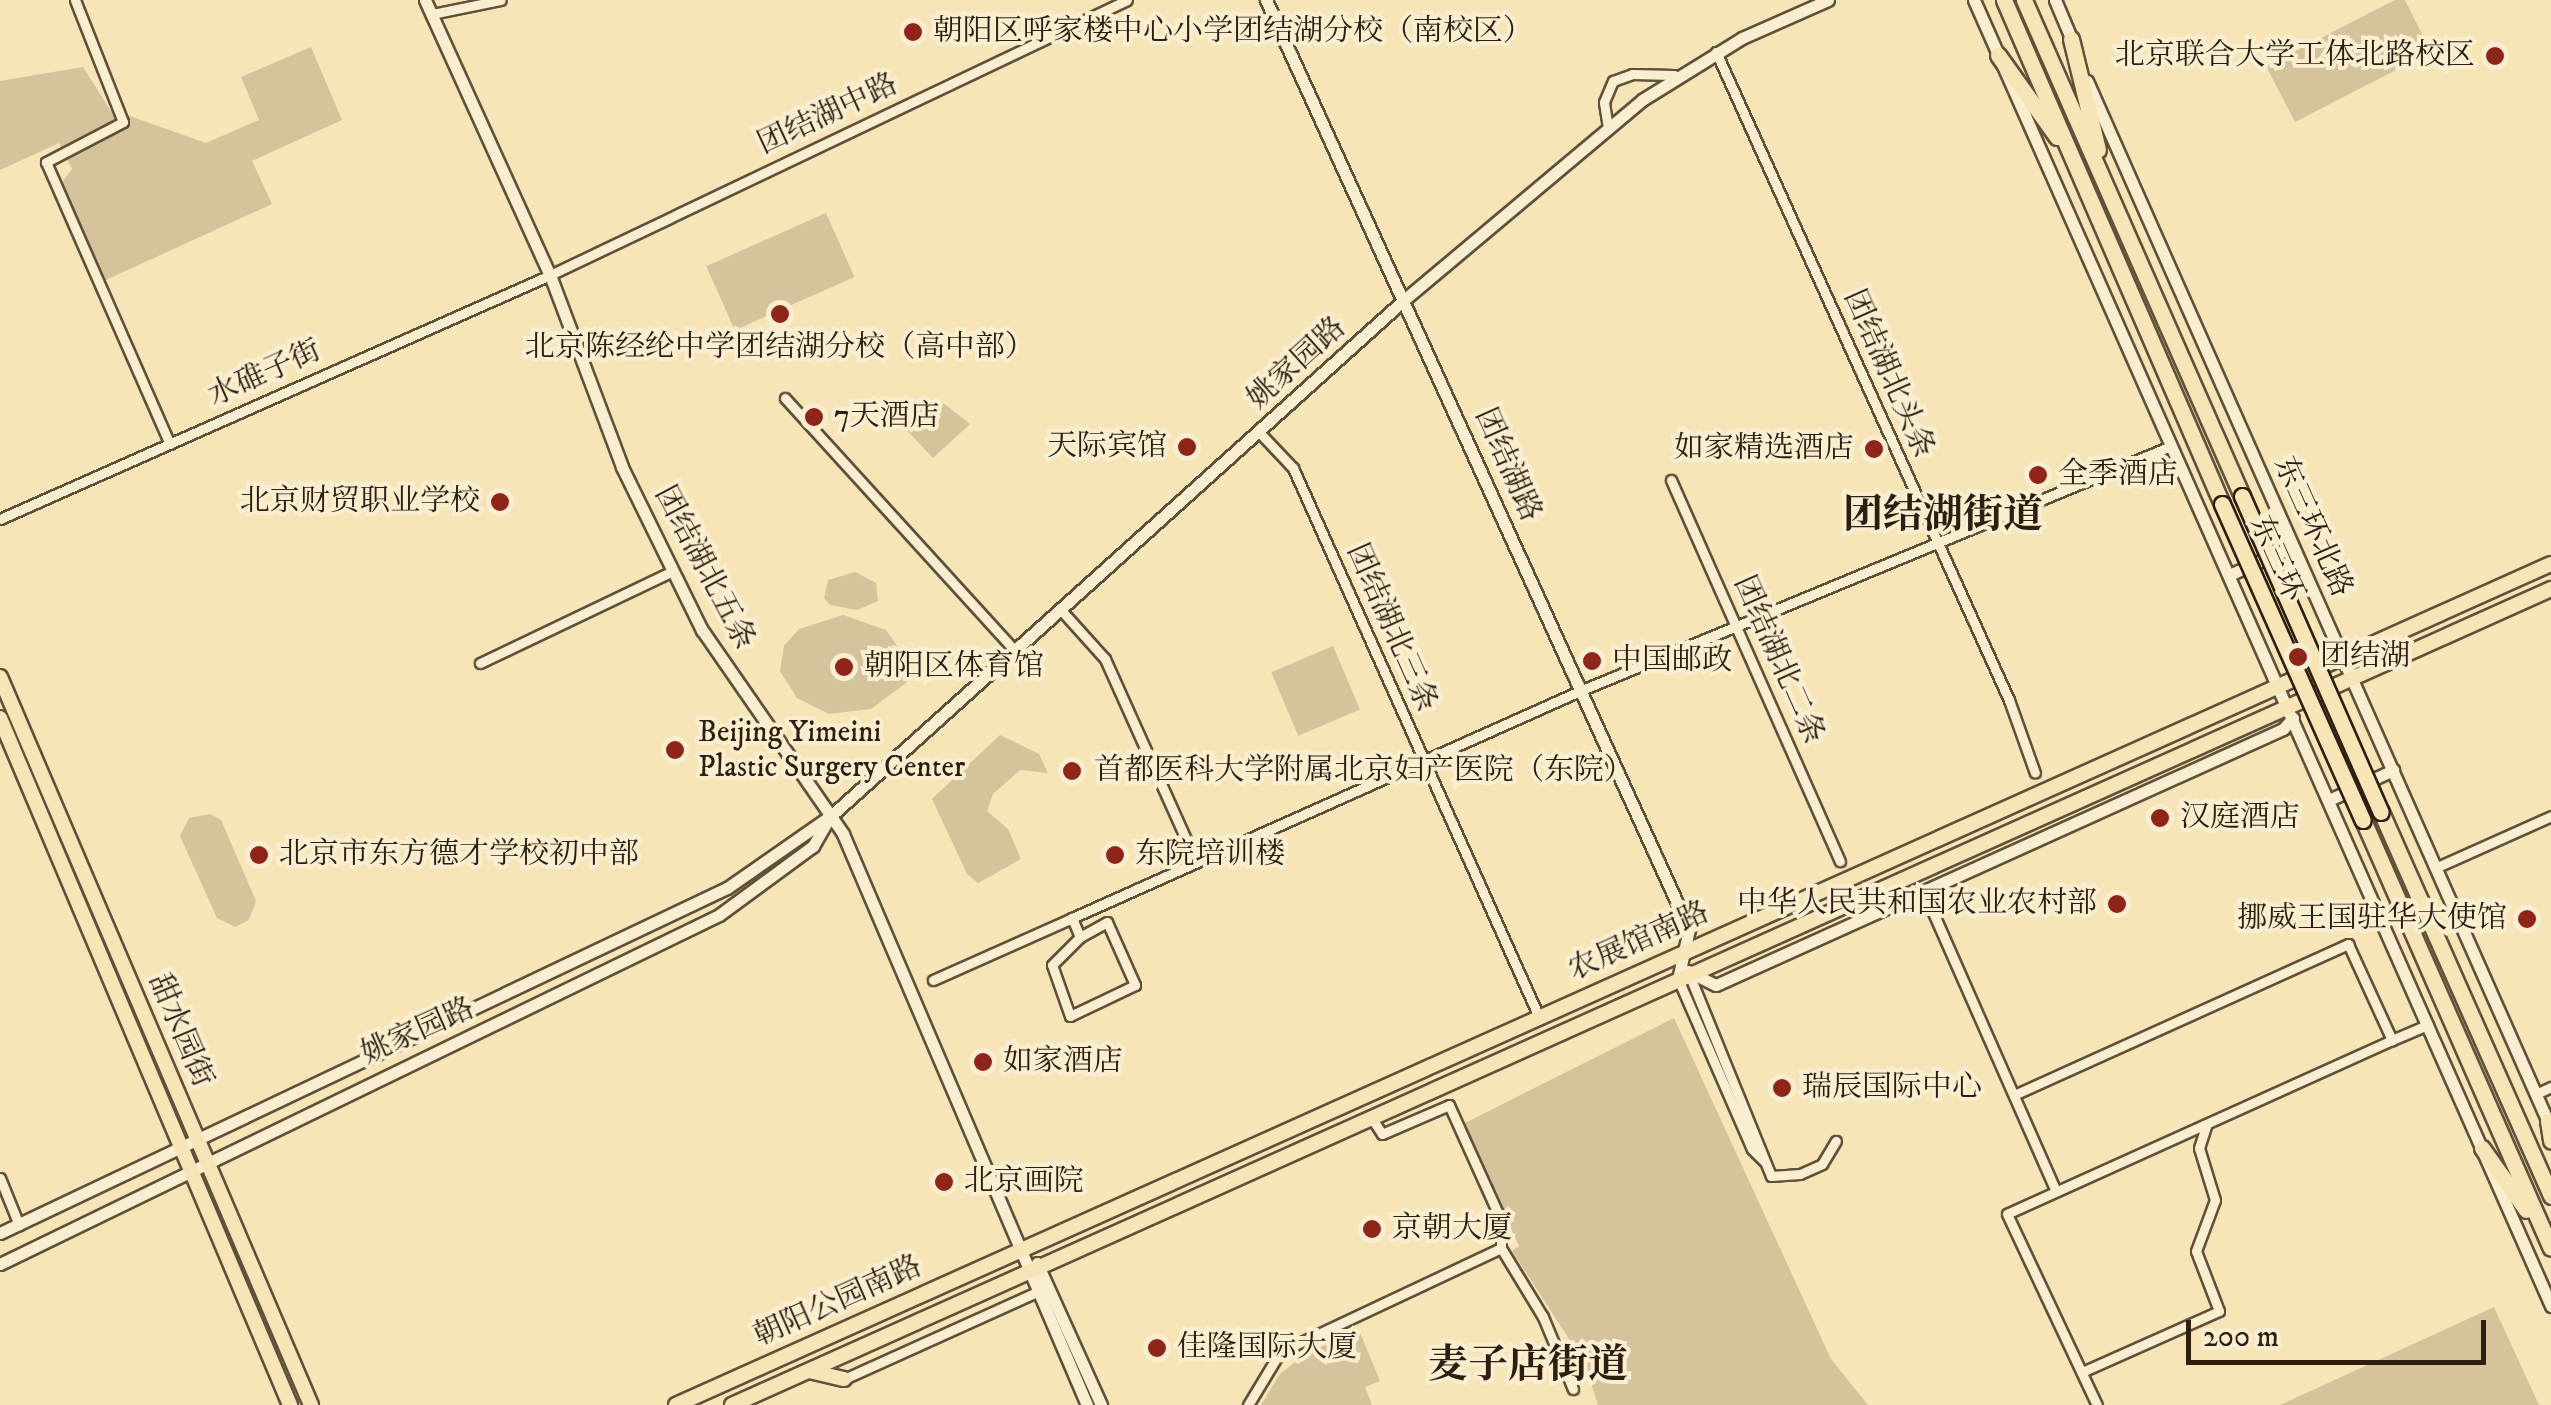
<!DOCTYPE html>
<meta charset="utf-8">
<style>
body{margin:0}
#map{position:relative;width:2551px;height:1405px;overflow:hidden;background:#f7e5b7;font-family:"IM FELL DW Pica","Noto Serif SC",serif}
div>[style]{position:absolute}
.green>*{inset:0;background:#d5c39b;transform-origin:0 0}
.roads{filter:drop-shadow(2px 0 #60503a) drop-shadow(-2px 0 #60503a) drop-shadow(0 2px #60503a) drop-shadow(0 -2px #60503a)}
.street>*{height:9px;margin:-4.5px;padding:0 4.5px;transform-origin:4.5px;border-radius:4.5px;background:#faeed0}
.secondary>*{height:11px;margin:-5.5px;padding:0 5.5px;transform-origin:5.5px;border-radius:5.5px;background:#faeed0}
.primary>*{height:14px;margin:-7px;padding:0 7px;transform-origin:7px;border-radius:7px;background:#f7e5b7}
.highway>*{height:15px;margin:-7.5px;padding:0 7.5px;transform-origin:7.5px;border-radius:7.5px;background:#f7e5b7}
.bridges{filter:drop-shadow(2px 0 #2d1e10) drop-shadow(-2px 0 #2d1e10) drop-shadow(0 2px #2d1e10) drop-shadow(0 -2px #2d1e10)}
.highway-bridge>*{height:15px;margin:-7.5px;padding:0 7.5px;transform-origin:7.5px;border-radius:7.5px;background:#f7e5b7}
.dots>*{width:28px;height:28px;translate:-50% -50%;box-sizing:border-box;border:5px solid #faeed0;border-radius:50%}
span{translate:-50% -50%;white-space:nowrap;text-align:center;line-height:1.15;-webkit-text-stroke:8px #faeed0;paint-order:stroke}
.poi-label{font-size:30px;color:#2d1e10}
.left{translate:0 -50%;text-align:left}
.right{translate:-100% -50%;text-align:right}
.street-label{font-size:30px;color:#2d1e10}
.district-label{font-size:40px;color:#2d1e10;font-weight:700}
.scale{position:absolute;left:2186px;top:1320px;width:300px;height:45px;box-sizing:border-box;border:5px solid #2d1e10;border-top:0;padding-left:12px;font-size:30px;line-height:35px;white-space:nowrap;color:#2d1e10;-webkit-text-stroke:8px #faeed0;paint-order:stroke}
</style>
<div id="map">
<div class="green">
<i style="clip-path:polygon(2395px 0,2405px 0,2431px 52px,2295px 122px,2266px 66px)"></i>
<i style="clip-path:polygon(311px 47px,342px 120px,252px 161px,272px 204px,97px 284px,55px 192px,72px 169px,59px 143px,0 170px,0 81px,83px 67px,117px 121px,124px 114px,206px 143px,259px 120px,241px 77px)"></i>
<i style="left:826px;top:213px;width:70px;height:131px;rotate:66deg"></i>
<i style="clip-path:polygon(943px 403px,970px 424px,933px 458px,900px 423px,919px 407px)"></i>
<i style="clip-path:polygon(855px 572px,876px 583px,878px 601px,857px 610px,830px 605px,824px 598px,828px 580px)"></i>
<i style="clip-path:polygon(843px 615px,886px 630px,909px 663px,906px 683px,871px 709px,829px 714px,797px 698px,780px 671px,784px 646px,799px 629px)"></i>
<i style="left:1333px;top:646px;width:69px;height:67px;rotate:67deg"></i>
<i style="clip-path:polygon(1000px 735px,1039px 754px,1048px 773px,1020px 770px,993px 794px,987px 811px,1008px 829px,1021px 859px,978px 883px,967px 874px,932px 799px)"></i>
<i style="clip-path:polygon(210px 814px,221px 820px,256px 901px,249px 920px,235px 927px,217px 918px,180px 836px,189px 818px)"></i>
<i style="clip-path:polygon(1674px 1018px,1831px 1359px,1868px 1405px,1598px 1405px,1584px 1362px,1512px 1251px,1519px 1246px,1463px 1124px)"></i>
<i style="clip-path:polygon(2494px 1307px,2539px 1405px,2280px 1405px)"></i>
<i style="clip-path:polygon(1359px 1330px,1380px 1381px,1365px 1387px,1372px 1405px,1261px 1405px,1280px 1374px,1305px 1354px)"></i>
</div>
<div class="roads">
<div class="street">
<i style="left:75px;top:0;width:131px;rotate:68.5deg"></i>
<i style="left:123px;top:122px;width:87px;rotate:152.5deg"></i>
<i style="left:46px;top:162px;width:308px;rotate:66.3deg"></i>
<i style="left:432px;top:14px;width:70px;rotate:-11.5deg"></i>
<i style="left:1716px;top:52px;width:711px;rotate:65.67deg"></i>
<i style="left:2009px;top:700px;width:77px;rotate:70.4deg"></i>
<i style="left:1608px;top:128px;width:26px;rotate:-99deg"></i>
<i style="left:1604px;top:102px;width:23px;rotate:-67deg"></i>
<i style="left:1613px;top:81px;width:20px;rotate:-20deg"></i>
<i style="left:1632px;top:74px;width:42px;rotate:1.4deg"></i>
<i style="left:785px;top:398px;width:342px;rotate:47.7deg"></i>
<i style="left:1259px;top:432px;width:50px;rotate:46.6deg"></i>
<i style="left:1293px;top:468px;width:602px;rotate:65.86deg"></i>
<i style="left:1671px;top:480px;width:417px;rotate:66.1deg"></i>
<i style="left:0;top:519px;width:602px;rotate:-23.92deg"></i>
<i style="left:550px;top:275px;width:639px;rotate:-25.48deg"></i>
<i style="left:1062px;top:611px;width:64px;rotate:48.1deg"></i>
<i style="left:1105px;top:659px;width:219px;rotate:65.8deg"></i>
<i style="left:480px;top:663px;width:214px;rotate:-25.5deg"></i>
<i style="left:2435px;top:868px;width:127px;rotate:-24.1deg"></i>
<i style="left:1924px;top:892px;width:327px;rotate:66.2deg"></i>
<i style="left:1080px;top:937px;width:31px;rotate:-29deg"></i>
<i style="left:1107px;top:922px;width:69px;rotate:66deg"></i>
<i style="left:1135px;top:985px;width:72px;rotate:154.5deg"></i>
<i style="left:1070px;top:1016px;width:54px;rotate:-109.4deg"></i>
<i style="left:1052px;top:965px;width:40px;rotate:-45deg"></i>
<i style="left:1080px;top:937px;width:21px;rotate:-113deg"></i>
<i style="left:1072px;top:918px;width:559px;rotate:-24.09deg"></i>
<i style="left:1582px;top:690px;width:638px;rotate:-22.5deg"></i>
<i style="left:1689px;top:974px;width:218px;rotate:67.9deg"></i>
<i style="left:1771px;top:1176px;width:29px;rotate:-4deg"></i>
<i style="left:1800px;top:1174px;width:24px;rotate:-24deg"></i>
<i style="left:1822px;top:1164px;width:27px;rotate:-59deg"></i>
<i style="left:1678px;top:979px;width:185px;rotate:66.5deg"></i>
<i style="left:1752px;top:1149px;width:17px;rotate:45deg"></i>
<i style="left:933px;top:980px;width:152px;rotate:-24deg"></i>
<i style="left:2392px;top:1040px;width:39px;rotate:-23deg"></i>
<i style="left:2536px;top:1094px;width:17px;rotate:-25deg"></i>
<i style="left:2014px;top:1095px;width:367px;rotate:-24.3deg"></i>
<i style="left:2348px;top:944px;width:106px;rotate:65.4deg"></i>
<i style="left:2392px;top:1040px;width:422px;rotate:155.7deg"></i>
<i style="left:2007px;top:1214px;width:211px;rotate:64.8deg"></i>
<i style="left:1371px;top:1117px;width:20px;rotate:57deg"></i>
<i style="left:1382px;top:1134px;width:73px;rotate:-23.4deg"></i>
<i style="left:1449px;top:1105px;width:126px;rotate:65.7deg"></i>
<i style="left:1501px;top:1220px;width:28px;rotate:90deg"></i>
<i style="left:0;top:1178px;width:51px;rotate:68deg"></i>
<i style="left:2082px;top:1372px;width:150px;rotate:-24deg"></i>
<i style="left:2219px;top:1311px;width:64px;rotate:-111deg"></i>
<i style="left:2196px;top:1251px;width:54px;rotate:-69.6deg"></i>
<i style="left:2215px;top:1200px;width:54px;rotate:-107.1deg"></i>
<i style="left:2199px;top:1148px;width:25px;rotate:-72deg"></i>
<i style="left:844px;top:1379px;width:214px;rotate:-24.3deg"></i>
<i style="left:1248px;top:1405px;width:62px;rotate:-58.9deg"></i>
<i style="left:1280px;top:1352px;width:244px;rotate:-25.2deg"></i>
<i style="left:1501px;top:1248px;width:81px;rotate:58.7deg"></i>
<i style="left:1543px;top:1317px;width:78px;rotate:67.4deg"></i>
</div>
<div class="secondary">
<i style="left:425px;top:0;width:302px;rotate:65.6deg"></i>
<i style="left:550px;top:275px;width:205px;rotate:69.4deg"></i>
<i style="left:622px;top:467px;width:182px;rotate:63.9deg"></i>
<i style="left:702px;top:630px;width:248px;rotate:55.3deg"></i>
<i style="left:843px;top:834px;width:621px;rotate:66.86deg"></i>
<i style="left:1266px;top:0;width:1021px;rotate:65.52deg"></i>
<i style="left:1689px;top:929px;width:51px;rotate:102.4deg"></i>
<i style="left:1974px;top:0;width:1428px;rotate:66.16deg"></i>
<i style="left:2055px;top:0;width:49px;rotate:67.1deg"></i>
<i style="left:2087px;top:81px;width:1141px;rotate:66.11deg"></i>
<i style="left:2229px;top:575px;width:69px;rotate:-24deg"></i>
<i style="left:2329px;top:800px;width:71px;rotate:-25.1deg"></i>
<i style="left:1688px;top:971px;width:31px;rotate:27deg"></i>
<i style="left:1716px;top:985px;width:622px;rotate:-24.3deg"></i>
<i style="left:2283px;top:729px;width:15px;rotate:-48deg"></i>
<i style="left:0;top:1233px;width:805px;rotate:-25.39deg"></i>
<i style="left:727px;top:888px;width:129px;rotate:-34.9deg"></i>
<i style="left:833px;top:814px;width:770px;rotate:-42deg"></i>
<i style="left:1405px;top:299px;width:309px;rotate:-40deg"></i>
<i style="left:1642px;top:100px;width:118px;rotate:-31.8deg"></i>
<i style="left:1742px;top:38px;width:94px;rotate:-23.8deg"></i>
<i style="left:1037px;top:1263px;width:156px;rotate:65.7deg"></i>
<i style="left:0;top:1264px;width:799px;rotate:-25.89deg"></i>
<i style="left:719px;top:915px;width:117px;rotate:-36.3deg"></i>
<i style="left:813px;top:846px;width:34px;rotate:-60deg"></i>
</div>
<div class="primary">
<i style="left:0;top:677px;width:792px;rotate:66.87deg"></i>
<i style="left:0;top:718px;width:746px;rotate:67.11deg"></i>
<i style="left:809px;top:1371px;width:36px;rotate:13deg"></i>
<i style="left:676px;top:1405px;width:2055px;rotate:-24.16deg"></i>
<i style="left:732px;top:1405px;width:1994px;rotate:-24.16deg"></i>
</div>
<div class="highway">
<i style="left:2004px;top:0;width:549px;rotate:66.61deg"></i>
<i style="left:2024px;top:0;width:542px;rotate:66.27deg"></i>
<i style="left:2071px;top:39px;width:114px;rotate:76.3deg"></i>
<i style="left:1998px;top:55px;width:101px;rotate:54.3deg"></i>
<i style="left:2381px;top:812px;width:420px;rotate:66.1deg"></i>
<i style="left:2363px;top:820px;width:467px;rotate:66.3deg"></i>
<i style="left:2548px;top:1121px;width:20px;rotate:81deg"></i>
<i style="left:2482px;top:1148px;width:76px;rotate:54.6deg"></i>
</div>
</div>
<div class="bridges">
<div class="highway-bridge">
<i style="left:2242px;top:496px;width:345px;rotate:66.3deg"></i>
<i style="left:2222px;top:504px;width:346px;rotate:66deg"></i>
</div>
</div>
<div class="dots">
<i style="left:913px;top:32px;background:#8f2418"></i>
<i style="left:2495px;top:56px;background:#8f2418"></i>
<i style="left:780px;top:314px;background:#8f2418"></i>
<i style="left:814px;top:417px;background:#8f2418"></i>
<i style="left:1187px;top:447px;background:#8f2418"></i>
<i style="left:1874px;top:449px;background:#8f2418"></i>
<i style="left:2038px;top:475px;background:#8f2418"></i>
<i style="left:500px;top:502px;background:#8f2418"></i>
<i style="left:2298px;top:657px;background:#8f2418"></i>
<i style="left:1592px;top:661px;background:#8f2418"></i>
<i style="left:844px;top:667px;background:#8f2418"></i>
<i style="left:675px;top:750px;background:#8f2418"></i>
<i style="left:1072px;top:771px;background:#8f2418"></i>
<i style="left:2160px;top:818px;background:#8f2418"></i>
<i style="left:259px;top:855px;background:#8f2418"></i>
<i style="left:1115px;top:855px;background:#8f2418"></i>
<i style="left:2117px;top:904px;background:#8f2418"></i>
<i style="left:2527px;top:919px;background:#8f2418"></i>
<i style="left:983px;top:1062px;background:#8f2418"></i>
<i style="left:1782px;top:1088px;background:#8f2418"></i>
<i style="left:944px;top:1182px;background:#8f2418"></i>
<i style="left:1372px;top:1229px;background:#8f2418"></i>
<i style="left:1157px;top:1348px;background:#8f2418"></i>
</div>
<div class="poi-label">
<span class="left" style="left:933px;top:32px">朝阳区呼家楼中心小学团结湖分校（南校区）</span>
<span class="right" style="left:2475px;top:56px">北京联合大学工体北路校区</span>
<span style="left:780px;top:348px">北京陈经纶中学团结湖分校（高中部）</span>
<span class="left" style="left:834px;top:417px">7天酒店</span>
<span class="right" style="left:1167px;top:447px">天际宾馆</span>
<span class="right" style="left:1854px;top:449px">如家精选酒店</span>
<span class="left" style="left:2058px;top:475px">全季酒店</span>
<span class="right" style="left:480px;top:502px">北京财贸职业学校</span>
<span class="left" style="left:2320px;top:657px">团结湖</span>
<span class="left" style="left:1612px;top:661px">中国邮政</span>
<span class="left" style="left:864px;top:667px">朝阳区体育馆</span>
<span class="left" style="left:698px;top:750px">Beijing Yimeini<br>Plastic Surgery Center</span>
<span class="left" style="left:1094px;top:771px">首都医科大学附属北京妇产医院（东院）</span>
<span class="left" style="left:2180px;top:818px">汉庭酒店</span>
<span class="left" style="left:279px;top:855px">北京市东方德才学校初中部</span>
<span class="left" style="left:1135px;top:855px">东院培训楼</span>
<span class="right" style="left:2097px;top:904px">中华人民共和国农业农村部</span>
<span class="right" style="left:2507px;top:919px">挪威王国驻华大使馆</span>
<span class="left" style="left:1003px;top:1062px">如家酒店</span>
<span class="left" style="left:1802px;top:1088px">瑞辰国际中心</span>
<span class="left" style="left:964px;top:1182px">北京画院</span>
<span class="left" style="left:1392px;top:1229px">京朝大厦</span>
<span class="left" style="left:1177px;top:1348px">佳隆国际大厦</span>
</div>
<div class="street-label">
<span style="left:828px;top:115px;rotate:-25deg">团结湖中路</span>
<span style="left:1297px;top:364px;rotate:-42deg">姚家园路</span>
<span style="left:265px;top:374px;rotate:-24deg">水碓子街</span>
<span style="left:1888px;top:374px;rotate:66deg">团结湖北头条</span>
<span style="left:1507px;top:465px;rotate:66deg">团结湖路</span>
<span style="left:2312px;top:527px;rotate:66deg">东三环北路</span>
<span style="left:2276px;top:559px;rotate:66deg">东三环</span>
<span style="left:704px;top:568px;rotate:62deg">团结湖北五条</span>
<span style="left:1391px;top:628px;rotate:66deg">团结湖北三条</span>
<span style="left:1778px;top:660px;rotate:66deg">团结湖北二条</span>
<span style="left:1639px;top:942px;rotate:-24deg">农展馆南路</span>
<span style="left:180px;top:1031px;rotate:67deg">甜水园街</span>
<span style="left:418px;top:1032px;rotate:-24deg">姚家园路</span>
<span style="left:838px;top:1302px;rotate:-24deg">朝阳公园南路</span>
</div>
<div class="district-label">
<span style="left:1943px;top:516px">团结湖街道</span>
<span style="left:1528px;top:1366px">麦子店街道</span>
</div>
<div class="scale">200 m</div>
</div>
